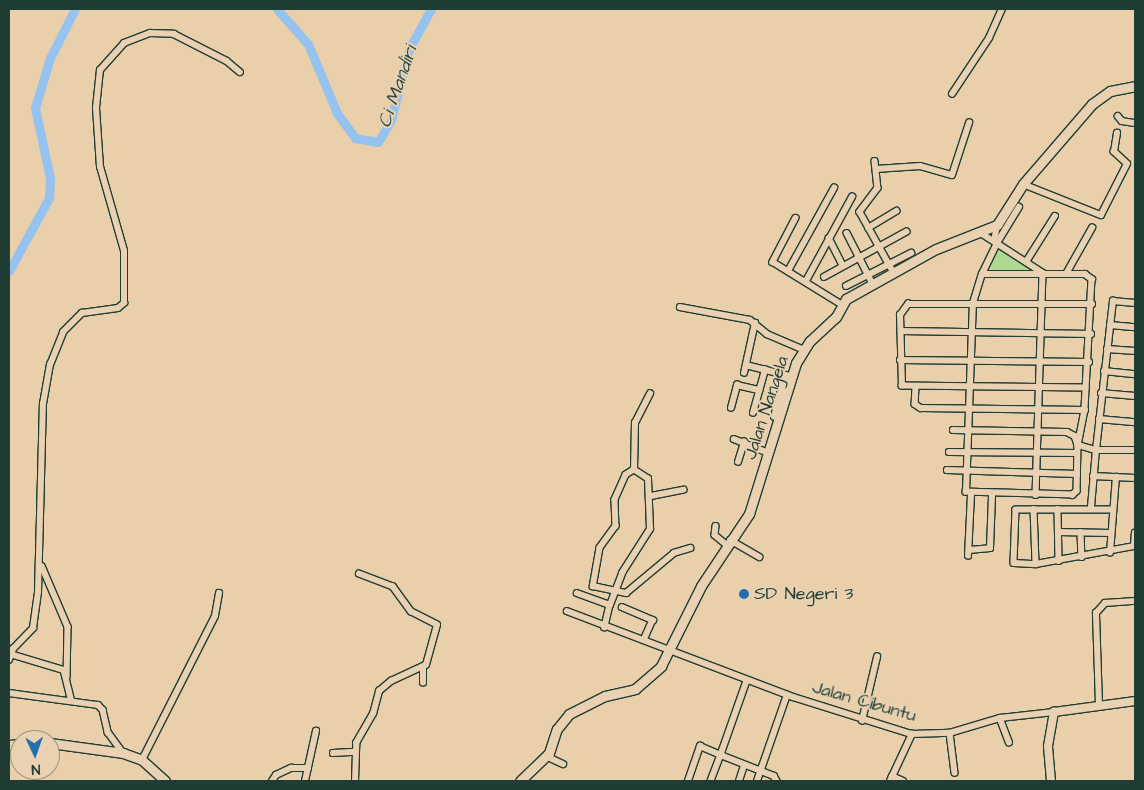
<!DOCTYPE html>
<style>
body{margin:0}
#map{position:relative;width:1144px;height:790px;overflow:hidden;background:#e9d0ab;font-family:"Architects Daughter",sans-serif}
div>[style]{position:absolute}
.green>*{inset:0;background:#b1d793}
.river>*{height:9px;margin:-4.5px;padding:0 4.5px;transform-origin:4.5px;border-radius:4.5px;background:#96c2ef}
.roads{filter:drop-shadow(1px 0 #1f3d34) drop-shadow(-1px 0 #1f3d34) drop-shadow(0 1px #1f3d34) drop-shadow(0 -1px #1f3d34)}
.street>*{height:5.5px;margin:-2.75px;padding:0 2.75px;transform-origin:2.75px;border-radius:2.75px;background:#e9d1b1}
.secondary>*{height:8px;margin:-4px;padding:0 4px;transform-origin:4px;border-radius:4px;background:#e9d1b1}
.primary>*{height:9px;margin:-4.5px;padding:0 4.5px;transform-origin:4.5px;border-radius:4.5px;background:#e9d1b1}
.dots>*{width:14px;height:14px;translate:-50% -50%;box-sizing:border-box;border:2px solid #e9d1b1;border-radius:50%}
span{translate:-50% -50%;white-space:nowrap;text-align:center;line-height:1.15;-webkit-text-stroke:4px #e9d1b1;paint-order:stroke}
.street-label{font-size:18px;color:#1f3d34}
.poi-label{font-size:18px;color:#1f3d34}
.left{translate:0 -50%;text-align:left}
.water-label{font-size:19px;color:#2b4a47;font-style:italic}
.frame{position:absolute;inset:0;border:10px solid #1f3d34;pointer-events:none}
.north{position:absolute;left:10px;top:730px;width:50px;height:50px;box-sizing:border-box;background:#e9d1b1;border:1px solid #98967f;border-radius:50%;rotate:177deg;font-size:14px;font-weight:700;line-height:20px;text-align:center;color:#1f3d34}
.north::after{content:'';display:block;margin:auto;width:18px;height:22px;background:#1f6fb2;clip-path:polygon(50% 0,100% 100%,50% 72%,0 100%)}
</style>
<div id="map">
<div class="green">
<i style="clip-path:polygon(1000px 248px,1036px 270px,993px 272px,989px 265px)"></i>
</div>
<div class="river">
<i style="left:277px;top:9px;width:47px;rotate:48.5deg"></i>
<i style="left:308px;top:44px;width:75px;rotate:67.2deg"></i>
<i style="left:337px;top:113px;width:31px;rotate:54deg"></i>
<i style="left:355px;top:138px;width:23px;rotate:10deg"></i>
<i style="left:378px;top:142px;width:26px;rotate:-59deg"></i>
<i style="left:391px;top:120px;width:73px;rotate:-75.8deg"></i>
<i style="left:409px;top:49px;width:46px;rotate:-61.2deg"></i>
<i style="left:9px;top:271px;width:83px;rotate:-61.3deg"></i>
<i style="left:49px;top:198px;width:20px;rotate:-87deg"></i>
<i style="left:50px;top:178px;width:72px;rotate:-102.1deg"></i>
<i style="left:35px;top:108px;width:52px;rotate:-73.3deg"></i>
<i style="left:50px;top:58px;width:55px;rotate:-63deg"></i>
</div>
<div class="roads">
<div class="street">
<i style="left:952px;top:94px;width:67px;rotate:-56.5deg"></i>
<i style="left:989px;top:38px;width:32px;rotate:-66deg"></i>
<i style="left:1118px;top:116px;width:6px;rotate:51deg"></i>
<i style="left:1122px;top:121px;width:13px;rotate:9deg"></i>
<i style="left:875px;top:161px;width:27px;rotate:84deg"></i>
<i style="left:878px;top:188px;width:30px;rotate:127deg"></i>
<i style="left:860px;top:212px;width:68px;rotate:60.8deg"></i>
<i style="left:876px;top:169px;width:44px;rotate:-3.9deg"></i>
<i style="left:920px;top:166px;width:33px;rotate:16deg"></i>
<i style="left:952px;top:175px;width:55px;rotate:-71.9deg"></i>
<i style="left:1023px;top:184px;width:84px;rotate:21.7deg"></i>
<i style="left:1101px;top:215px;width:57px;rotate:-63deg"></i>
<i style="left:1127px;top:164px;width:18px;rotate:-137deg"></i>
<i style="left:1114px;top:152px;width:19px;rotate:-81deg"></i>
<i style="left:796px;top:218px;width:50px;rotate:117.6deg"></i>
<i style="left:773px;top:262px;width:80px;rotate:31.7deg"></i>
<i style="left:868px;top:228px;width:33px;rotate:-31deg"></i>
<i style="left:847px;top:233px;width:55px;rotate:63deg"></i>
<i style="left:981px;top:233px;width:74px;rotate:32.8deg"></i>
<i style="left:1043px;top:273px;width:222px;rotate:91.8deg"></i>
<i style="left:829px;top:238px;width:31px;rotate:63deg"></i>
<i style="left:994px;top:241px;width:16px;rotate:-79deg"></i>
<i style="left:1026px;top:262px;width:54px;rotate:-57.8deg"></i>
<i style="left:788px;top:271px;width:95px;rotate:-61deg"></i>
<i style="left:982px;top:274px;width:103px"></i>
<i style="left:1085px;top:274px;width:9px;rotate:36deg"></i>
<i style="left:1092px;top:279px;width:131px;rotate:93.1deg"></i>
<i style="left:1085px;top:410px;width:36px;rotate:101deg"></i>
<i style="left:1078px;top:445px;width:46px;rotate:91.2deg"></i>
<i style="left:1077px;top:491px;width:6px;rotate:135deg"></i>
<i style="left:1073px;top:495px;width:107px;rotate:-178.4deg"></i>
<i style="left:966px;top:492px;width:189px;rotate:-87.9deg"></i>
<i style="left:973px;top:303px;width:30px;rotate:-73deg"></i>
<i style="left:982px;top:274px;width:34px;rotate:-64deg"></i>
<i style="left:997px;top:243px;width:42px;rotate:-58.6deg"></i>
<i style="left:1066px;top:274px;width:53px;rotate:-60.5deg"></i>
<i style="left:824px;top:277px;width:94px;rotate:-28.8deg"></i>
<i style="left:806px;top:281px;width:96px;rotate:-61.3deg"></i>
<i style="left:846px;top:286px;width:73px;rotate:-26.9deg"></i>
<i style="left:680px;top:307px;width:71px;rotate:10.5deg"></i>
<i style="left:750px;top:320px;width:22px;rotate:39deg"></i>
<i style="left:767px;top:334px;width:39px;rotate:23deg"></i>
<i style="left:1110px;top:325px;width:25px;rotate:5deg"></i>
<i style="left:901px;top:331px;width:190px;rotate:0.9deg"></i>
<i style="left:1107px;top:349px;width:28px;rotate:4deg"></i>
<i style="left:900px;top:360px;width:189px;rotate:0.6deg"></i>
<i style="left:746px;top:365px;width:45px;rotate:14deg"></i>
<i style="left:1104px;top:371px;width:31px;rotate:6deg"></i>
<i style="left:744px;top:373px;width:51px;rotate:-77.6deg"></i>
<i style="left:916px;top:387px;width:17px;rotate:93deg"></i>
<i style="left:915px;top:404px;width:7px;rotate:34deg"></i>
<i style="left:921px;top:408px;width:164px;rotate:0.7deg"></i>
<i style="left:1086px;top:388px;width:184px;rotate:-179.4deg"></i>
<i style="left:902px;top:386px;width:71px;rotate:-91.6deg"></i>
<i style="left:900px;top:315px;width:14px;rotate:-54deg"></i>
<i style="left:908px;top:304px;width:184px"></i>
<i style="left:1101px;top:393px;width:34px;rotate:5deg"></i>
<i style="left:731px;top:408px;width:24px;rotate:-75deg"></i>
<i style="left:737px;top:385px;width:23px;rotate:13deg"></i>
<i style="left:753px;top:413px;width:45px;rotate:-74.4deg"></i>
<i style="left:774px;top:417px;width:43px;rotate:-75.3deg"></i>
<i style="left:1099px;top:419px;width:36px;rotate:5deg"></i>
<i style="left:953px;top:430px;width:114px;rotate:1deg"></i>
<i style="left:1067px;top:432px;width:9px;rotate:27deg"></i>
<i style="left:1075px;top:436px;width:9px;rotate:72deg"></i>
<i style="left:1078px;top:445px;width:19px;rotate:16deg"></i>
<i style="left:1096px;top:450px;width:150px;rotate:-83.5deg"></i>
<i style="left:1113px;top:301px;width:22px;rotate:5deg"></i>
<i style="left:734px;top:439px;width:38px;rotate:22deg"></i>
<i style="left:949px;top:452px;width:128px;rotate:0.4deg"></i>
<i style="left:738px;top:462px;width:21px;rotate:-73deg"></i>
<i style="left:634px;top:470px;width:9px;rotate:148deg"></i>
<i style="left:626px;top:475px;width:27px;rotate:114deg"></i>
<i style="left:615px;top:500px;width:26px;rotate:88deg"></i>
<i style="left:616px;top:526px;width:27px;rotate:126deg"></i>
<i style="left:600px;top:548px;width:39px;rotate:100deg"></i>
<i style="left:593px;top:586px;width:34px;rotate:12deg"></i>
<i style="left:626px;top:593px;width:62px;rotate:-39.8deg"></i>
<i style="left:674px;top:553px;width:17px;rotate:-17deg"></i>
<i style="left:634px;top:470px;width:47px;rotate:-88.8deg"></i>
<i style="left:635px;top:423px;width:33px;rotate:-63deg"></i>
<i style="left:947px;top:470px;width:130px;rotate:1.8deg"></i>
<i style="left:1093px;top:476px;width:42px;rotate:2.7deg"></i>
<i style="left:651px;top:496px;width:33px;rotate:-11deg"></i>
<i style="left:1091px;top:507px;width:57px;rotate:-85deg"></i>
<i style="left:1096px;top:450px;width:39px"></i>
<i style="left:1034px;top:509px;width:55px;rotate:87.9deg"></i>
<i style="left:1058px;top:509px;width:52px;rotate:88.9deg"></i>
<i style="left:1113px;top:510px;width:97px;rotate:180deg"></i>
<i style="left:1016px;top:510px;width:53px;rotate:92.2deg"></i>
<i style="left:1014px;top:563px;width:22px;rotate:3deg"></i>
<i style="left:1036px;top:564px;width:100px;rotate:-10.4deg"></i>
<i style="left:716px;top:526px;width:9px;rotate:96deg"></i>
<i style="left:715px;top:535px;width:16px;rotate:40deg"></i>
<i style="left:1058px;top:532px;width:53px;rotate:1.1deg"></i>
<i style="left:1081px;top:532px;width:25px;rotate:88deg"></i>
<i style="left:730px;top:540px;width:34px;rotate:30deg"></i>
<i style="left:1134px;top:546px;width:13px;rotate:-86deg"></i>
<i style="left:969px;top:550px;width:21px;rotate:-5deg"></i>
<i style="left:990px;top:548px;width:53px;rotate:-87.8deg"></i>
<i style="left:1110px;top:553px;width:76px;rotate:-85.5deg"></i>
<i style="left:968px;top:556px;width:61px;rotate:-87.2deg"></i>
<i style="left:42px;top:566px;width:66px;rotate:66.9deg"></i>
<i style="left:68px;top:627px;width:50px;rotate:91.1deg"></i>
<i style="left:577px;top:593px;width:35px;rotate:20deg"></i>
<i style="left:610px;top:605px;width:23px;rotate:103deg"></i>
<i style="left:610px;top:605px;width:34px;rotate:-69deg"></i>
<i style="left:622px;top:573px;width:52px;rotate:-57.5deg"></i>
<i style="left:650px;top:529px;width:50px;rotate:-92.3deg"></i>
<i style="left:648px;top:479px;width:17px;rotate:-147deg"></i>
<i style="left:622px;top:607px;width:34px;rotate:23deg"></i>
<i style="left:653px;top:620px;width:22px;rotate:114deg"></i>
<i style="left:567px;top:611px;width:242px;rotate:20.8deg"></i>
<i style="left:793px;top:697px;width:125px;rotate:17.3deg"></i>
<i style="left:912px;top:734px;width:38px;rotate:-2deg"></i>
<i style="left:950px;top:733px;width:52px;rotate:-16.7deg"></i>
<i style="left:1000px;top:718px;width:54px;rotate:-6.3deg"></i>
<i style="left:10px;top:654px;width:56px;rotate:16.5deg"></i>
<i style="left:64px;top:670px;width:30px;rotate:76deg"></i>
<i style="left:9px;top:660px;width:12px;rotate:-70deg"></i>
<i style="left:13px;top:649px;width:29px;rotate:-46deg"></i>
<i style="left:33px;top:628px;width:36px;rotate:-82deg"></i>
<i style="left:38px;top:592px;width:188px;rotate:-88.5deg"></i>
<i style="left:43px;top:404px;width:40px;rotate:-80deg"></i>
<i style="left:50px;top:365px;width:35px;rotate:-68deg"></i>
<i style="left:63px;top:332px;width:27px;rotate:-45deg"></i>
<i style="left:82px;top:313px;width:36px;rotate:-8deg"></i>
<i style="left:118px;top:308px;width:8px;rotate:-40deg"></i>
<i style="left:124px;top:303px;width:52px;rotate:-90deg"></i>
<i style="left:124px;top:251px;width:87px;rotate:-105.9deg"></i>
<i style="left:100px;top:167px;width:59px;rotate:-93.9deg"></i>
<i style="left:96px;top:108px;width:38px;rotate:-84deg"></i>
<i style="left:100px;top:70px;width:36px;rotate:-48deg"></i>
<i style="left:124px;top:43px;width:28px;rotate:-21deg"></i>
<i style="left:150px;top:33px;width:24px;rotate:2deg"></i>
<i style="left:174px;top:34px;width:59px;rotate:27deg"></i>
<i style="left:227px;top:61px;width:17px;rotate:40deg"></i>
<i style="left:747px;top:681px;width:78px;rotate:109.4deg"></i>
<i style="left:721px;top:755px;width:57px;rotate:21.6deg"></i>
<i style="left:774px;top:776px;width:6px;rotate:59deg"></i>
<i style="left:423px;top:683px;width:15px;rotate:-90deg"></i>
<i style="left:9px;top:693px;width:90px;rotate:7.7deg"></i>
<i style="left:98px;top:705px;width:7px;rotate:45deg"></i>
<i style="left:103px;top:710px;width:23px;rotate:77deg"></i>
<i style="left:108px;top:732px;width:26px;rotate:54deg"></i>
<i style="left:1099px;top:705px;width:92px;rotate:-91.9deg"></i>
<i style="left:1096px;top:613px;width:13px;rotate:-48deg"></i>
<i style="left:1105px;top:603px;width:30px;rotate:-4deg"></i>
<i style="left:1000px;top:718px;width:26px;rotate:69deg"></i>
<i style="left:862px;top:721px;width:66px;rotate:-76.8deg"></i>
<i style="left:950px;top:733px;width:40px;rotate:82.9deg"></i>
<i style="left:333px;top:753px;width:22px;rotate:-3deg"></i>
<i style="left:546px;top:756px;width:19px;rotate:25deg"></i>
<i style="left:142px;top:760px;width:161px;rotate:-63.1deg"></i>
<i style="left:215px;top:616px;width:23px;rotate:-80deg"></i>
<i style="left:892px;top:776px;width:12px;rotate:24deg"></i>
<i style="left:272px;top:781px;width:7px;rotate:-56deg"></i>
<i style="left:276px;top:775px;width:17px;rotate:-25deg"></i>
<i style="left:291px;top:768px;width:17px"></i>
<i style="left:305px;top:781px;width:51px;rotate:-77.6deg"></i>
<i style="left:355px;top:781px;width:38px;rotate:-88deg"></i>
<i style="left:356px;top:743px;width:34px;rotate:-60deg"></i>
<i style="left:373px;top:714px;width:24px;rotate:-75deg"></i>
<i style="left:379px;top:691px;width:16px;rotate:-40deg"></i>
<i style="left:391px;top:681px;width:38px;rotate:-25deg"></i>
<i style="left:426px;top:665px;width:41px;rotate:-74.6deg"></i>
<i style="left:437px;top:625px;width:29px;rotate:-153deg"></i>
<i style="left:411px;top:612px;width:31px;rotate:-126deg"></i>
<i style="left:393px;top:587px;width:36px;rotate:-159deg"></i>
<i style="left:688px;top:781px;width:37px;rotate:-71deg"></i>
<i style="left:700px;top:746px;width:23px;rotate:23deg"></i>
<i style="left:721px;top:755px;width:28px;rotate:111deg"></i>
<i style="left:739px;top:781px;width:16px;rotate:-72deg"></i>
<i style="left:757px;top:781px;width:91px;rotate:-70.8deg"></i>
<i style="left:890px;top:781px;width:52px;rotate:-64.9deg"></i>
</div>
<div class="secondary">
<i style="left:1051px;top:781px;width:35px;rotate:-95deg"></i>
<i style="left:1048px;top:746px;width:35px;rotate:-80deg"></i>
<i style="left:1054px;top:712px;width:82px;rotate:-7.7deg"></i>
</div>
<div class="primary">
<i style="left:50px;top:743px;width:74px;rotate:7.8deg"></i>
<i style="left:123px;top:753px;width:20px;rotate:20deg"></i>
<i style="left:142px;top:760px;width:31px;rotate:42deg"></i>
<i style="left:9px;top:745px;width:11px;rotate:-5deg"></i>
<i style="left:520px;top:781px;width:40px;rotate:-44deg"></i>
<i style="left:549px;top:753px;width:25px;rotate:-72deg"></i>
<i style="left:557px;top:729px;width:19px;rotate:-51deg"></i>
<i style="left:569px;top:714px;width:40px;rotate:-26.6deg"></i>
<i style="left:605px;top:696px;width:31px;rotate:-13deg"></i>
<i style="left:635px;top:689px;width:35px;rotate:-41deg"></i>
<i style="left:661px;top:666px;width:89px;rotate:-63.4deg"></i>
<i style="left:701px;top:586px;width:87px;rotate:-56.3deg"></i>
<i style="left:749px;top:514px;width:158px;rotate:-72.7deg"></i>
<i style="left:796px;top:363px;width:26px;rotate:-58deg"></i>
<i style="left:810px;top:341px;width:35px;rotate:-43deg"></i>
<i style="left:836px;top:317px;width:21px;rotate:-61deg"></i>
<i style="left:846px;top:299px;width:103px;rotate:-29.1deg"></i>
<i style="left:936px;top:249px;width:66px;rotate:-21.5deg"></i>
<i style="left:997px;top:225px;width:49px;rotate:-57.6deg"></i>
<i style="left:1023px;top:184px;width:106px;rotate:-49.2deg"></i>
<i style="left:1092px;top:104px;width:22px;rotate:-36deg"></i>
<i style="left:1110px;top:91px;width:25px;rotate:-11deg"></i>
</div>
</div>
<div class="dots">
<i style="left:744px;top:594px;background:#1f6fb2"></i>
</div>
<div class="street-label">
<span style="left:767px;top:408px;rotate:-72deg">Jalan Nangela</span>
<span style="left:864px;top:702px;rotate:16deg">Jalan Cibuntu</span>
</div>
<div class="poi-label">
<span class="left" style="left:754px;top:594px">SD Negeri 3</span>
</div>
<div class="water-label">
<span style="left:398px;top:87px;rotate:-71deg">Ci Mandiri</span>
</div>
<div class="frame"></div>
<div class="north">N</div>
</div>
